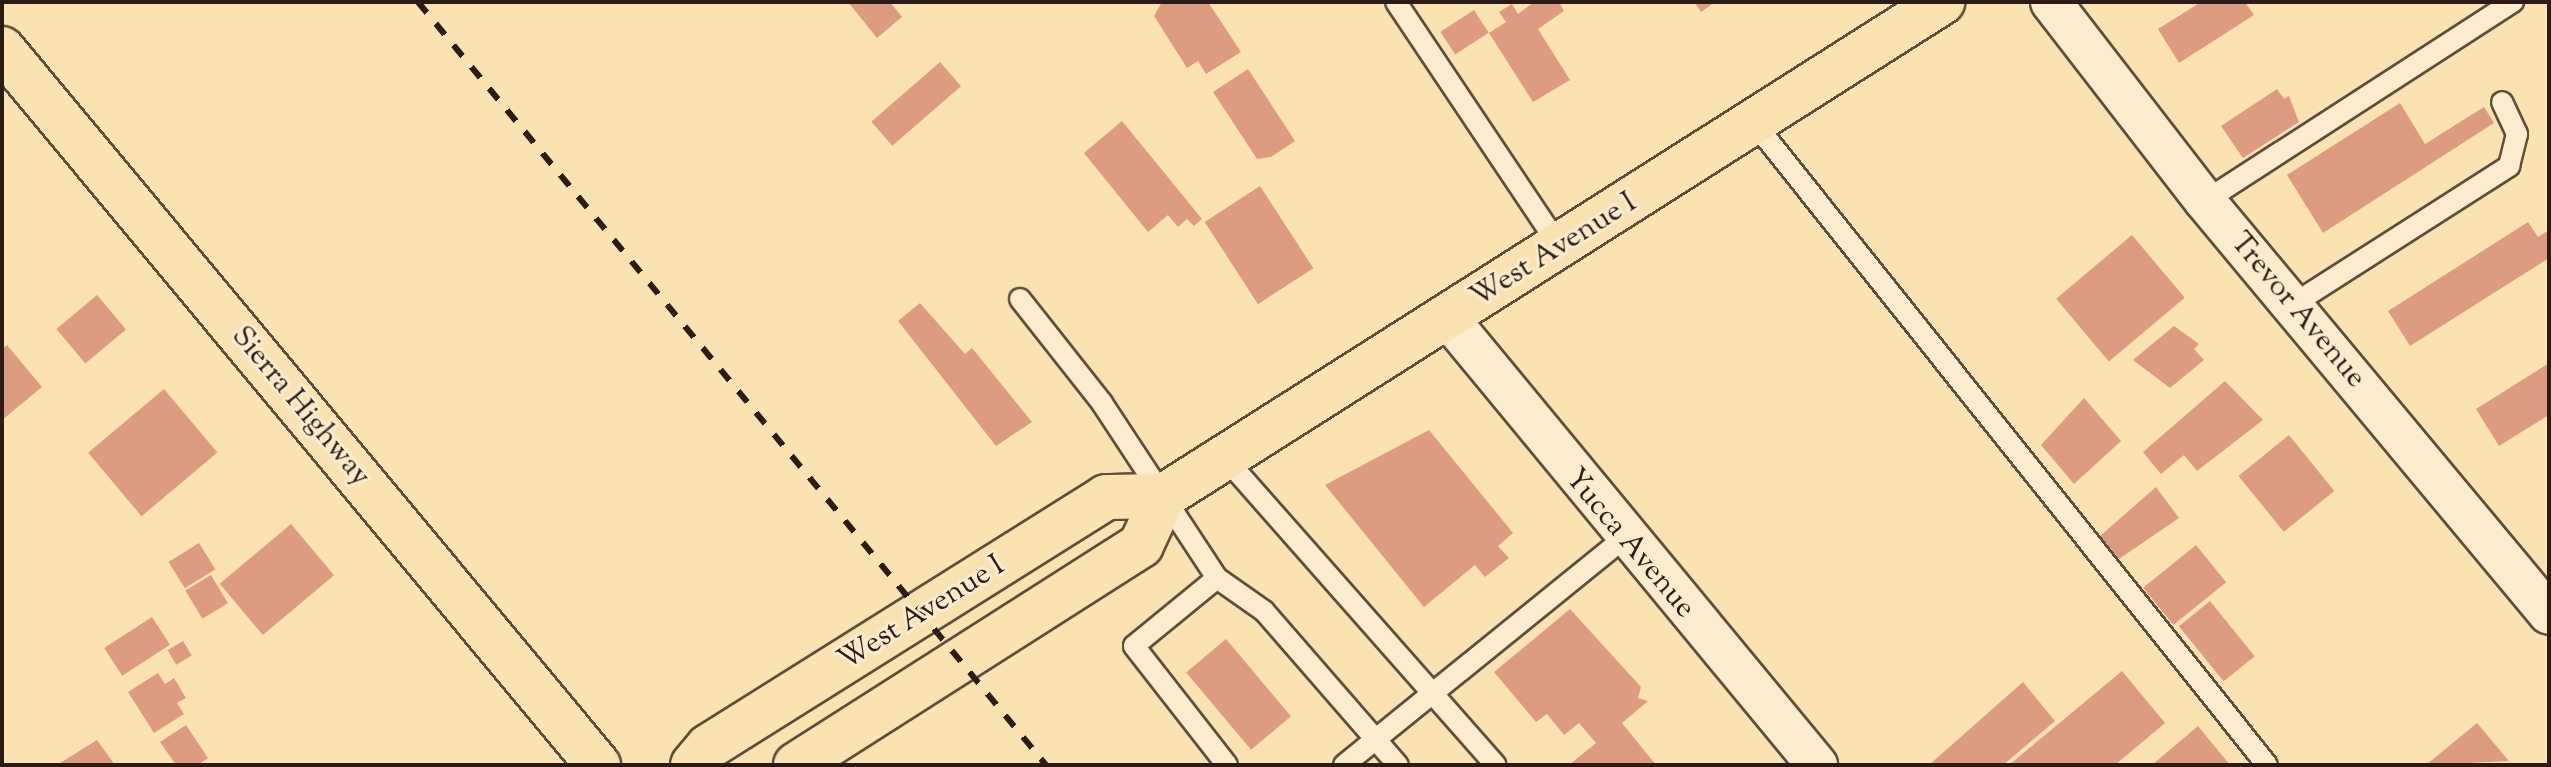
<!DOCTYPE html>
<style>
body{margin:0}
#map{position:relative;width:2551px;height:767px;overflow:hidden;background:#fae2b2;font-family:"Sorts Mill Goudy",serif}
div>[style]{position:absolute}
.building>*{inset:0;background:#dd9c81;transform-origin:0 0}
.roads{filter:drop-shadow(2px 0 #604e3c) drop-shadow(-2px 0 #604e3c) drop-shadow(0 2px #604e3c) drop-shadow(0 -2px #604e3c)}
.lane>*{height:20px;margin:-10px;padding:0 10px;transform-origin:10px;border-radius:10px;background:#fceccd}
.street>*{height:40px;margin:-20px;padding:0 20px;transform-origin:20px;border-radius:20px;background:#fceccd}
.primary>*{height:44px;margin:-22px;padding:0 22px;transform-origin:22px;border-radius:22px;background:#fae2b2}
.rail>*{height:6px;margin-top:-3px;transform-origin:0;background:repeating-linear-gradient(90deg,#2c1c15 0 14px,transparent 0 28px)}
span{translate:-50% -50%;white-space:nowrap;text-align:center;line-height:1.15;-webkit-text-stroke:6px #fceccd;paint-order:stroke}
.street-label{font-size:30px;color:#2c1c15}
.frame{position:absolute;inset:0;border:4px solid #2c1c15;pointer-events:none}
</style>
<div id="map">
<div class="building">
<i style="clip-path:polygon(848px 2px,890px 2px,902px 17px,877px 38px)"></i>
<i style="clip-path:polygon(1162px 2px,1208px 2px,1241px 52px,1206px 74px,1198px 61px,1187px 68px,1154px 16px)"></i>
<i style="clip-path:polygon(1534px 2px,1559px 2px,1564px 11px,1538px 29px,1570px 80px,1533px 102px,1489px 33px,1506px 22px,1499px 12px,1512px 4px,1518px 14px)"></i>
<i style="clip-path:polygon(1694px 2px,1715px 2px,1701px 12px)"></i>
<i style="clip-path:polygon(2201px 2px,2245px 2px,2254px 15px,2179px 63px,2158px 29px)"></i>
<i style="left:1474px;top:10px;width:27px;height:40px;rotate:57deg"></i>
<i style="left:940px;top:62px;width:32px;height:91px;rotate:49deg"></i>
<i style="clip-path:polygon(1248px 69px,1295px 141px,1271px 157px,1257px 159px,1213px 92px)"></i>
<i style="clip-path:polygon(2277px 89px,2284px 99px,2289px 96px,2299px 122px,2243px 158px,2221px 126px)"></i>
<i style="clip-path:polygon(2400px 103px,2425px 144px,2484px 107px,2494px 123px,2323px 233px,2287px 175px)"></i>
<i style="clip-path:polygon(1122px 121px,1202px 219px,1194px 226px,1187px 219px,1178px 227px,1168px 215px,1148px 232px,1084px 153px)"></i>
<i style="left:1260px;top:186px;width:98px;height:66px;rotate:57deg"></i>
<i style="clip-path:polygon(2528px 222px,2538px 237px,2549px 230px,2549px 258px,2410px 346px,2388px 311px)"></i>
<i style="left:2132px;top:235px;width:82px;height:99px;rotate:50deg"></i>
<i style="left:97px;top:295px;width:45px;height:53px;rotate:50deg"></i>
<i style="clip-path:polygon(920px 303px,965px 354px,972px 348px,1032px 422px,996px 446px,898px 321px)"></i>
<i style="clip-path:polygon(2174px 326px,2199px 344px,2194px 349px,2204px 360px,2170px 388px,2133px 360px)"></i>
<i style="clip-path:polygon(7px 345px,42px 387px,2px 420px,2px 349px)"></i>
<i style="clip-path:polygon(2549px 363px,2549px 415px,2499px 446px,2476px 409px)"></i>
<i style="clip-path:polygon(2225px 381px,2263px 420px,2197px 471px,2184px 455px,2161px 474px,2143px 452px)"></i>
<i style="left:164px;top:389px;width:83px;height:99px;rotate:50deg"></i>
<i style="clip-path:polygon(2084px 398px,2121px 441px,2074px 484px,2041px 445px)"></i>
<i style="clip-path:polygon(1429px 430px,1513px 533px,1498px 546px,1509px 558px,1485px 577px,1475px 565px,1424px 607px,1325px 485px)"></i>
<i style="left:2289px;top:435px;width:72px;height:65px;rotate:51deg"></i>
<i style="clip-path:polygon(2156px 487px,2179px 518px,2119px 559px,2100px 536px)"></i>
<i style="left:291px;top:524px;width:67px;height:93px;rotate:50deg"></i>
<i style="left:199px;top:543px;width:31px;height:36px;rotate:58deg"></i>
<i style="left:2196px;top:545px;width:48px;height:68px;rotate:51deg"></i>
<i style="left:211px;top:575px;width:33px;height:30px;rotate:59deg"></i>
<i style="left:2210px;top:601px;width:71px;height:40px;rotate:51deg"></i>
<i style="clip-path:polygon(1570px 609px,1641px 687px,1638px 698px,1648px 701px,1622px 723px,1656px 765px,1569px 765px,1596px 743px,1579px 723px,1564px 735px,1547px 714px,1536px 722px,1494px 672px)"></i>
<i style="left:152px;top:617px;width:33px;height:57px;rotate:57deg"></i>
<i style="left:1226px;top:639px;width:101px;height:52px;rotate:50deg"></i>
<i style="left:183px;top:641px;width:17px;height:18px;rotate:59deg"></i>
<i style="clip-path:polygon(2122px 671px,2165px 723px,2115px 765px,2009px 765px)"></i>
<i style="clip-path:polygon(158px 673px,165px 684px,174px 678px,186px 698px,177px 703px,184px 714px,154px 733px,128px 692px)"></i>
<i style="clip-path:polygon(2023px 682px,2055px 721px,2003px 765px,1929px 765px)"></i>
<i style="clip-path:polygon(2477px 723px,2509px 761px,2426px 765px)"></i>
<i style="clip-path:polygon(186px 725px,208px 758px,198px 765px,176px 765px,160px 742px)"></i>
<i style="clip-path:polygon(2198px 726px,2230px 765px,2152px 765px)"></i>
<i style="clip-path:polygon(97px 740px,115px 765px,57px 765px)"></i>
</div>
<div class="roads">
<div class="lane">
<i style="left:1396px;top:2px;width:295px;rotate:56.2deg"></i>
<i style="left:1755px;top:124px;width:820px;rotate:51.38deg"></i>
<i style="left:2205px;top:201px;width:367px;rotate:-32.9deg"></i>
<i style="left:1020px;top:299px;width:132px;rotate:51.7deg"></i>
<i style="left:1102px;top:403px;width:209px;rotate:56.7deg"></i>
<i style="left:1217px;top:578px;width:57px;rotate:35.1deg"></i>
<i style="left:1264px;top:611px;width:204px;rotate:49deg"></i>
<i style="left:2292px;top:305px;width:258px;rotate:-32.6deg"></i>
<i style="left:2509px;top:166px;width:33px;rotate:-76deg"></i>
<i style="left:2517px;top:134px;width:35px;rotate:-115deg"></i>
<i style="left:1225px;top:458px;width:409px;rotate:48.6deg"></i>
<i style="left:1217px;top:578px;width:107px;rotate:140.7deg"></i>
<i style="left:1134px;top:646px;width:151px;rotate:52deg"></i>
<i style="left:1344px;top:765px;width:359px;rotate:-39deg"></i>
</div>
<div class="street">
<i style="left:2051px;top:2px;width:252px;rotate:52.3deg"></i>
<i style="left:2205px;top:201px;width:537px;rotate:50.21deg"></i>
<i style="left:1448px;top:318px;width:580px;rotate:50.46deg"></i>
</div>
<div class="primary">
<i style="left:2px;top:49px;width:932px;rotate:50.23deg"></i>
<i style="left:693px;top:765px;width:23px;rotate:-50deg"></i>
<i style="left:708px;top:747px;width:470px;rotate:-32.1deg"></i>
<i style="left:1106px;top:497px;width:58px;rotate:-1deg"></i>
<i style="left:1164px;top:496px;width:922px;rotate:-32.41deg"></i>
<i style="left:796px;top:765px;width:409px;rotate:-32.5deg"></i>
<i style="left:1141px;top:545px;width:54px;rotate:-64.9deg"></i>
</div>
</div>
<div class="rail">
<i style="left:418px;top:2px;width:988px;rotate:50.54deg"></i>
</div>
<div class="street-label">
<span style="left:1554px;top:251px;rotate:-32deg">West Avenue I</span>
<span style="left:2297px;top:311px;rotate:50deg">Trevor Avenue</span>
<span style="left:300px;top:407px;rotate:50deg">Sierra Highway</span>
<span style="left:1629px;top:544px;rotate:50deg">Yucca Avenue</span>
<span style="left:922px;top:614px;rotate:-32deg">West Avenue I</span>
</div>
<div class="frame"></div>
</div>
